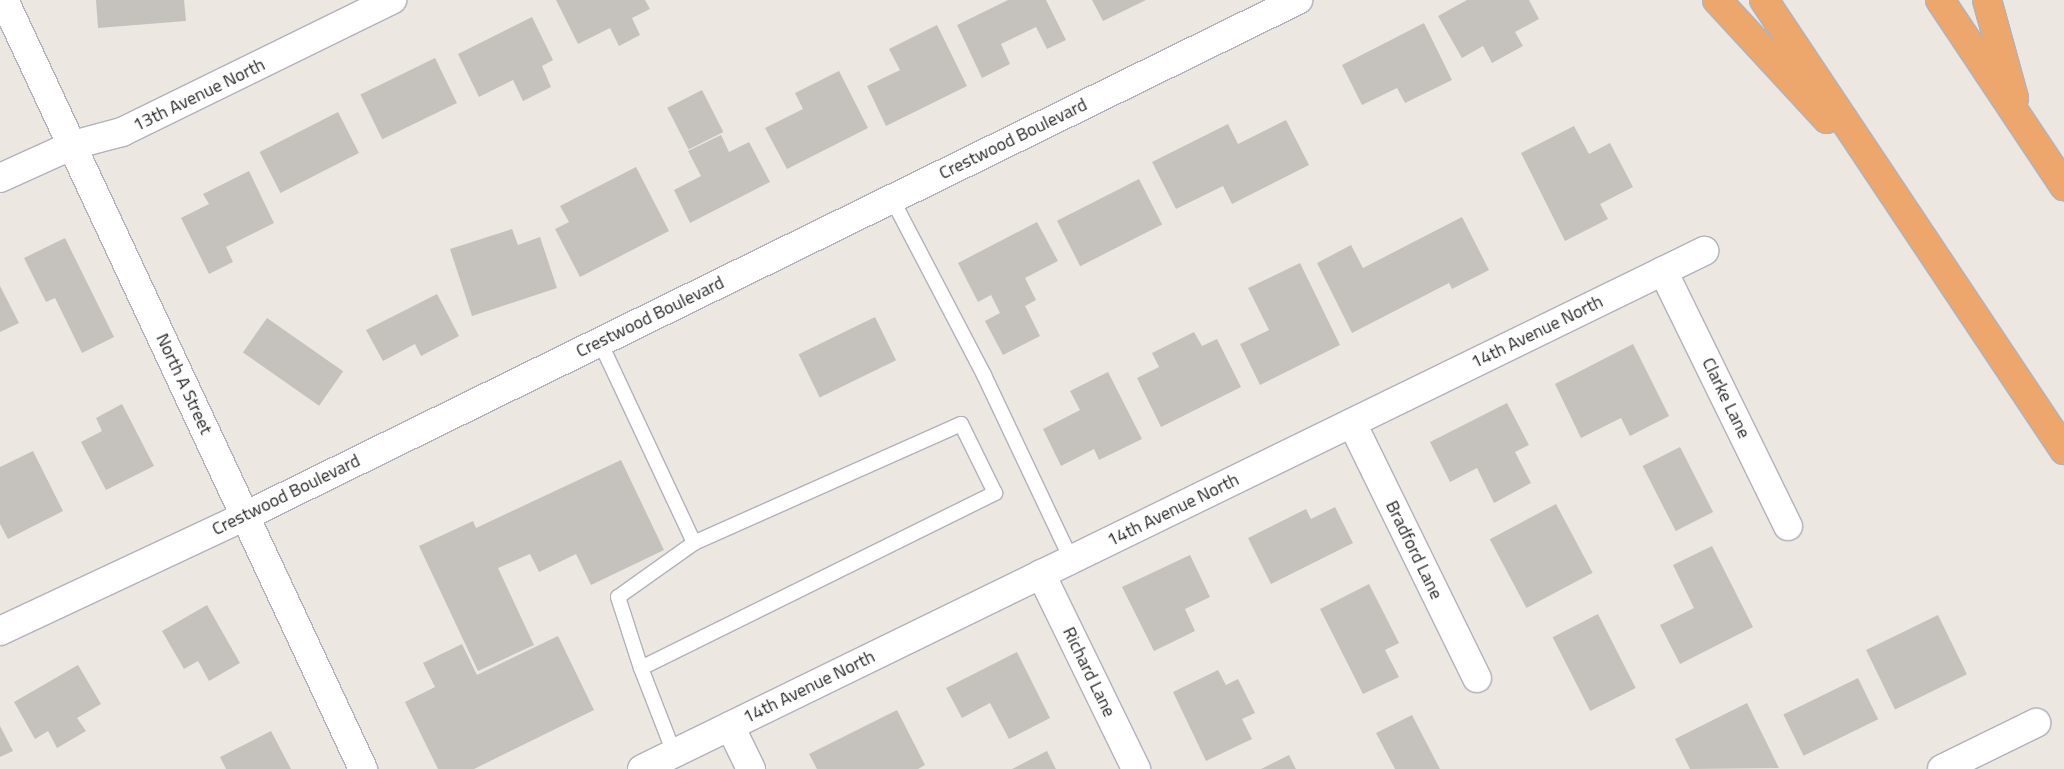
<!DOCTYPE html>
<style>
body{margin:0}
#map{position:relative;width:2064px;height:769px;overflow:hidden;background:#ece8e1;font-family:"Titillium Web",sans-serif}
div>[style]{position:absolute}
.building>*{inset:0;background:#c5c1bc;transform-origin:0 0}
.roads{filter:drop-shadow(1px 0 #b1b2bb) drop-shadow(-1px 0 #b1b2bb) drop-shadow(0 1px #b1b2bb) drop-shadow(0 -1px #b1b2bb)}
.service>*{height:14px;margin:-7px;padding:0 7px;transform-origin:7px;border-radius:7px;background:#fff}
.minor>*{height:28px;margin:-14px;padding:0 14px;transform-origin:14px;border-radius:14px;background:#fff}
.tertiary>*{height:28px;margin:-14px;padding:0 14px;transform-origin:14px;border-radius:14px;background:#fff}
.motorway>*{height:28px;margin:-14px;padding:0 14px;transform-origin:14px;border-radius:14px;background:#eda66b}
span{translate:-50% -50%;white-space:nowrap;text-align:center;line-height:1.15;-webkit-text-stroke:4px #fff;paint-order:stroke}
.street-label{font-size:18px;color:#2c2c2c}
</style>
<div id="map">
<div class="building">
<i style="clip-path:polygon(96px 0,184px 0,186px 21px,98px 28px)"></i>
<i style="clip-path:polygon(556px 0,645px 0,650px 9px,632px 18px,640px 35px,619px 46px,610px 28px,578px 44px)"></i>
<i style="clip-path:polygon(1008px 0,1046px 0,1066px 40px,1047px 49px,1036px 27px,1001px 44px,1010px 64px,982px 78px,957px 25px)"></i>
<i style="clip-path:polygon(1092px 0,1146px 0,1103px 21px)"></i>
<i style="clip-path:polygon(1467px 0,1529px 0,1539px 19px,1515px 32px,1523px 46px,1492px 63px,1483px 46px,1462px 58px,1438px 16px)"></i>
<i style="clip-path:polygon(532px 17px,553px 60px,542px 66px,551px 87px,523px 101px,513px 80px,479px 97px,458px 54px)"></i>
<i style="clip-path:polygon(1424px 23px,1452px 80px,1405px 103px,1397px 88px,1362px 105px,1342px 65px)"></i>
<i style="clip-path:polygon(937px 25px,967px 86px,886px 126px,867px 86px,900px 70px,889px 49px)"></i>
<i style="left:435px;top:58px;width:50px;height:83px;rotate:64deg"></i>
<i style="clip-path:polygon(839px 71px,868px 128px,787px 169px,765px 128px,803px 109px,795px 93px)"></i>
<i style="left:702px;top:90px;width:47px;height:39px;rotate:63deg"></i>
<i style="left:338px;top:112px;width:46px;height:88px;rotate:63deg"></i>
<i style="clip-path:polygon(1286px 120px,1309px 165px,1232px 204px,1223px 186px,1176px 209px,1152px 162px,1228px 124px,1238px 144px)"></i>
<i style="clip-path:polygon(1574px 126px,1589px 154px,1610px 143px,1633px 187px,1600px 204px,1608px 219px,1565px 241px,1521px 153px)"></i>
<i style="clip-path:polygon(721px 135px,729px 152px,749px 142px,770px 182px,690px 223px,674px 190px,701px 176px,688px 151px)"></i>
<i style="clip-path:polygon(636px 167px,669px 231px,580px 277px,555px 229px,569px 222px,560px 206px)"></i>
<i style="clip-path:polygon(249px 171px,274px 223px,226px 247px,233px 262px,209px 274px,181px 218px,209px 204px,203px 194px)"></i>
<i style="left:1139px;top:179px;width:51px;height:92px;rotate:63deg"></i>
<i style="clip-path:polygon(1462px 217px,1489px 270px,1452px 289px,1449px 283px,1352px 333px,1317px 263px,1351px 245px,1363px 268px)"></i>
<i style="clip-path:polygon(1037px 222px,1058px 261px,1025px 278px,1036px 300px,1025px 306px,1040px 336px,1003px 355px,985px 321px,1000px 313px,991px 295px,978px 302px,958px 263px)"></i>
<i style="clip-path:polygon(512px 229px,518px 245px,540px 237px,557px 288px,472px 316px,450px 249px)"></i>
<i style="clip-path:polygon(65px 238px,114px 337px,82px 353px,55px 298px,46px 302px,24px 258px)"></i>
<i style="clip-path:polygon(1300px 263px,1340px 345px,1260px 385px,1240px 344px,1269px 330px,1248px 288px)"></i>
<i style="clip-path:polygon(0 286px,19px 323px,0 332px)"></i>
<i style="clip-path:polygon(437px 294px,459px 336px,421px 356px,415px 344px,383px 361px,366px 330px)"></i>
<i style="left:875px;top:317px;width:48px;height:85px;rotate:64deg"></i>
<i style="left:267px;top:318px;width:93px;height:42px;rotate:35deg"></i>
<i style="clip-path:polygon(1194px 332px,1202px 346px,1217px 339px,1241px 387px,1161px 427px,1137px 378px,1159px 367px,1152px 353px)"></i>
<i style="clip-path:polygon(1633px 344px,1669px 416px,1630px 436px,1621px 418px,1581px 438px,1555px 384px)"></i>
<i style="clip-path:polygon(1108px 372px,1142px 439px,1099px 460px,1094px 449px,1061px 466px,1043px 429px,1080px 410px,1070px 391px)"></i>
<i style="clip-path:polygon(1507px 403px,1529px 445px,1515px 452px,1531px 483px,1494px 503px,1477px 468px,1450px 482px,1430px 442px)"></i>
<i style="clip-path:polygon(122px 404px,154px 466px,106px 490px,81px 442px,102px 431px,96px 418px)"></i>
<i style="left:1680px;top:447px;width:73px;height:42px;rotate:63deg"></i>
<i style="clip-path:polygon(33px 451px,63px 511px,8px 539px,0 524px,0 467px)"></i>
<i style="clip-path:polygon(621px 460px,664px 550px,591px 585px,576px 554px,539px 572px,530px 554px,498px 568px,534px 645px,478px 671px,419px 546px,473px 521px,476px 528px)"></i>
<i style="left:1556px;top:504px;width:78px;height:75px;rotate:62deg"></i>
<i style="clip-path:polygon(1335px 507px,1353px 543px,1271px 584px,1248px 538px,1306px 509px,1311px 519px)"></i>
<i style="clip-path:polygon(1712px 546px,1753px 627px,1680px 664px,1660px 625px,1694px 608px,1673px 565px)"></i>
<i style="clip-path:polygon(1190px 555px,1210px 597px,1185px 609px,1195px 631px,1154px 651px,1122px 587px)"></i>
<i style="clip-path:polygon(1369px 584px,1399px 643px,1385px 650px,1399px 677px,1363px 694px,1320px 609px)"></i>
<i style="clip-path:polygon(207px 605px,240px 663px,209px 681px,198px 661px,184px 669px,162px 631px)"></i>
<i style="left:1598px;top:614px;width:83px;height:51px;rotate:63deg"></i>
<i style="left:1938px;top:615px;width:66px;height:80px;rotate:64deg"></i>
<i style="clip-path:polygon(558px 636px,594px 710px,474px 769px,438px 769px,405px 702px,435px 687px,423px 663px,462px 644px,477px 675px)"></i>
<i style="clip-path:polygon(1017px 652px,1050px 718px,1009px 739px,990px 703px,962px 718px,946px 688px)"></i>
<i style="clip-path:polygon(78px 665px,101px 704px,77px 718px,86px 731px,57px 748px,48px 731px,35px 739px,14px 702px)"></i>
<i style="clip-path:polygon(1218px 670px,1226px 685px,1238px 679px,1255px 713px,1242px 719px,1252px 739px,1206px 761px,1173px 692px)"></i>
<i style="left:1858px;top:678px;width:46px;height:83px;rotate:64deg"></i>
<i style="clip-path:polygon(1747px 703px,1779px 768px,1690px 769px,1675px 739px)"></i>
<i style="clip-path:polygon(897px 710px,925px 765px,918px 769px,817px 769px,809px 754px)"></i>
<i style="clip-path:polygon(1412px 715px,1440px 769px,1395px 769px,1376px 733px)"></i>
<i style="clip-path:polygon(0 726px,13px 751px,0 757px)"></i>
<i style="clip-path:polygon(271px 731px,291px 769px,226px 769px,220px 757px)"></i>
<i style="clip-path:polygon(1047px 751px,1056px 769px,1012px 769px)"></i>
<i style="clip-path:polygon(1289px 755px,1296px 769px,1261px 769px)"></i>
</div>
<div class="roads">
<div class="service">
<i style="left:892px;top:199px;width:199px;rotate:62.4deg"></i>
<i style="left:984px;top:375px;width:204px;rotate:64.7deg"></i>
<i style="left:600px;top:342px;width:222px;rotate:64.9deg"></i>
<i style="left:641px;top:668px;width:395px;rotate:-26.3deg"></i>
<i style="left:995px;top:493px;width:77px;rotate:-116.2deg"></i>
<i style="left:961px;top:424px;width:292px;rotate:156deg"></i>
<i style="left:694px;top:543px;width:93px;rotate:144.6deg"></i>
<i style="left:618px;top:597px;width:75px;rotate:72.1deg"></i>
<i style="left:641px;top:668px;width:91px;rotate:68.8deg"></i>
</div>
<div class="minor">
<i style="left:0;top:178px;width:80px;rotate:-24.3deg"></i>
<i style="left:73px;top:145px;width:51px;rotate:-14.9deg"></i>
<i style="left:122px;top:132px;width:301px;rotate:-26.1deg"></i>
<i style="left:1663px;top:271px;width:284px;rotate:63.9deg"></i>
<i style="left:1352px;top:423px;width:284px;rotate:63.9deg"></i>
<i style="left:1041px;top:574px;width:217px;rotate:64deg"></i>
<i style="left:0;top:631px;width:271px;rotate:-25.1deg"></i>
<i style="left:245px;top:516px;width:1173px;rotate:-26.11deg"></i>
<i style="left:730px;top:726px;width:48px;rotate:64deg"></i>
<i style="left:642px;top:769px;width:1182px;rotate:-26deg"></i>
<i style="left:1942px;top:769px;width:105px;rotate:-26.1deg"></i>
</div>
<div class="tertiary">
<i style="left:4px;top:0;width:849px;rotate:64.97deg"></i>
</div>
<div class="motorway">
<i style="left:1717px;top:0;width:162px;rotate:47.3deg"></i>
<i style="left:1764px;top:0;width:541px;rotate:56.31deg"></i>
<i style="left:1940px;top:0;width:224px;rotate:56.3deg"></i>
<i style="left:1987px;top:0;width:102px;rotate:74.6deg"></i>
</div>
</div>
<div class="street-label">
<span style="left:199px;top:95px;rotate:-26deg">13th Avenue North</span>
<span style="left:1013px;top:139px;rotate:-26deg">Crestwood Boulevard</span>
<span style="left:650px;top:317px;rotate:-26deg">Crestwood Boulevard</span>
<span style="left:1537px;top:332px;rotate:-26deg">14th Avenue North</span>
<span style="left:184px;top:384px;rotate:65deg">North A Street</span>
<span style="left:1726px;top:398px;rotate:64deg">Clarke Lane</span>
<span style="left:286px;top:495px;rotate:-26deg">Crestwood Boulevard</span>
<span style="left:1173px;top:510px;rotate:-26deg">14th Avenue North</span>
<span style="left:1414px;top:550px;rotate:64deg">Bradford Lane</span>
<span style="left:1089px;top:672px;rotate:64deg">Richard Lane</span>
<span style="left:809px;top:687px;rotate:-26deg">14th Avenue North</span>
</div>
</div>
